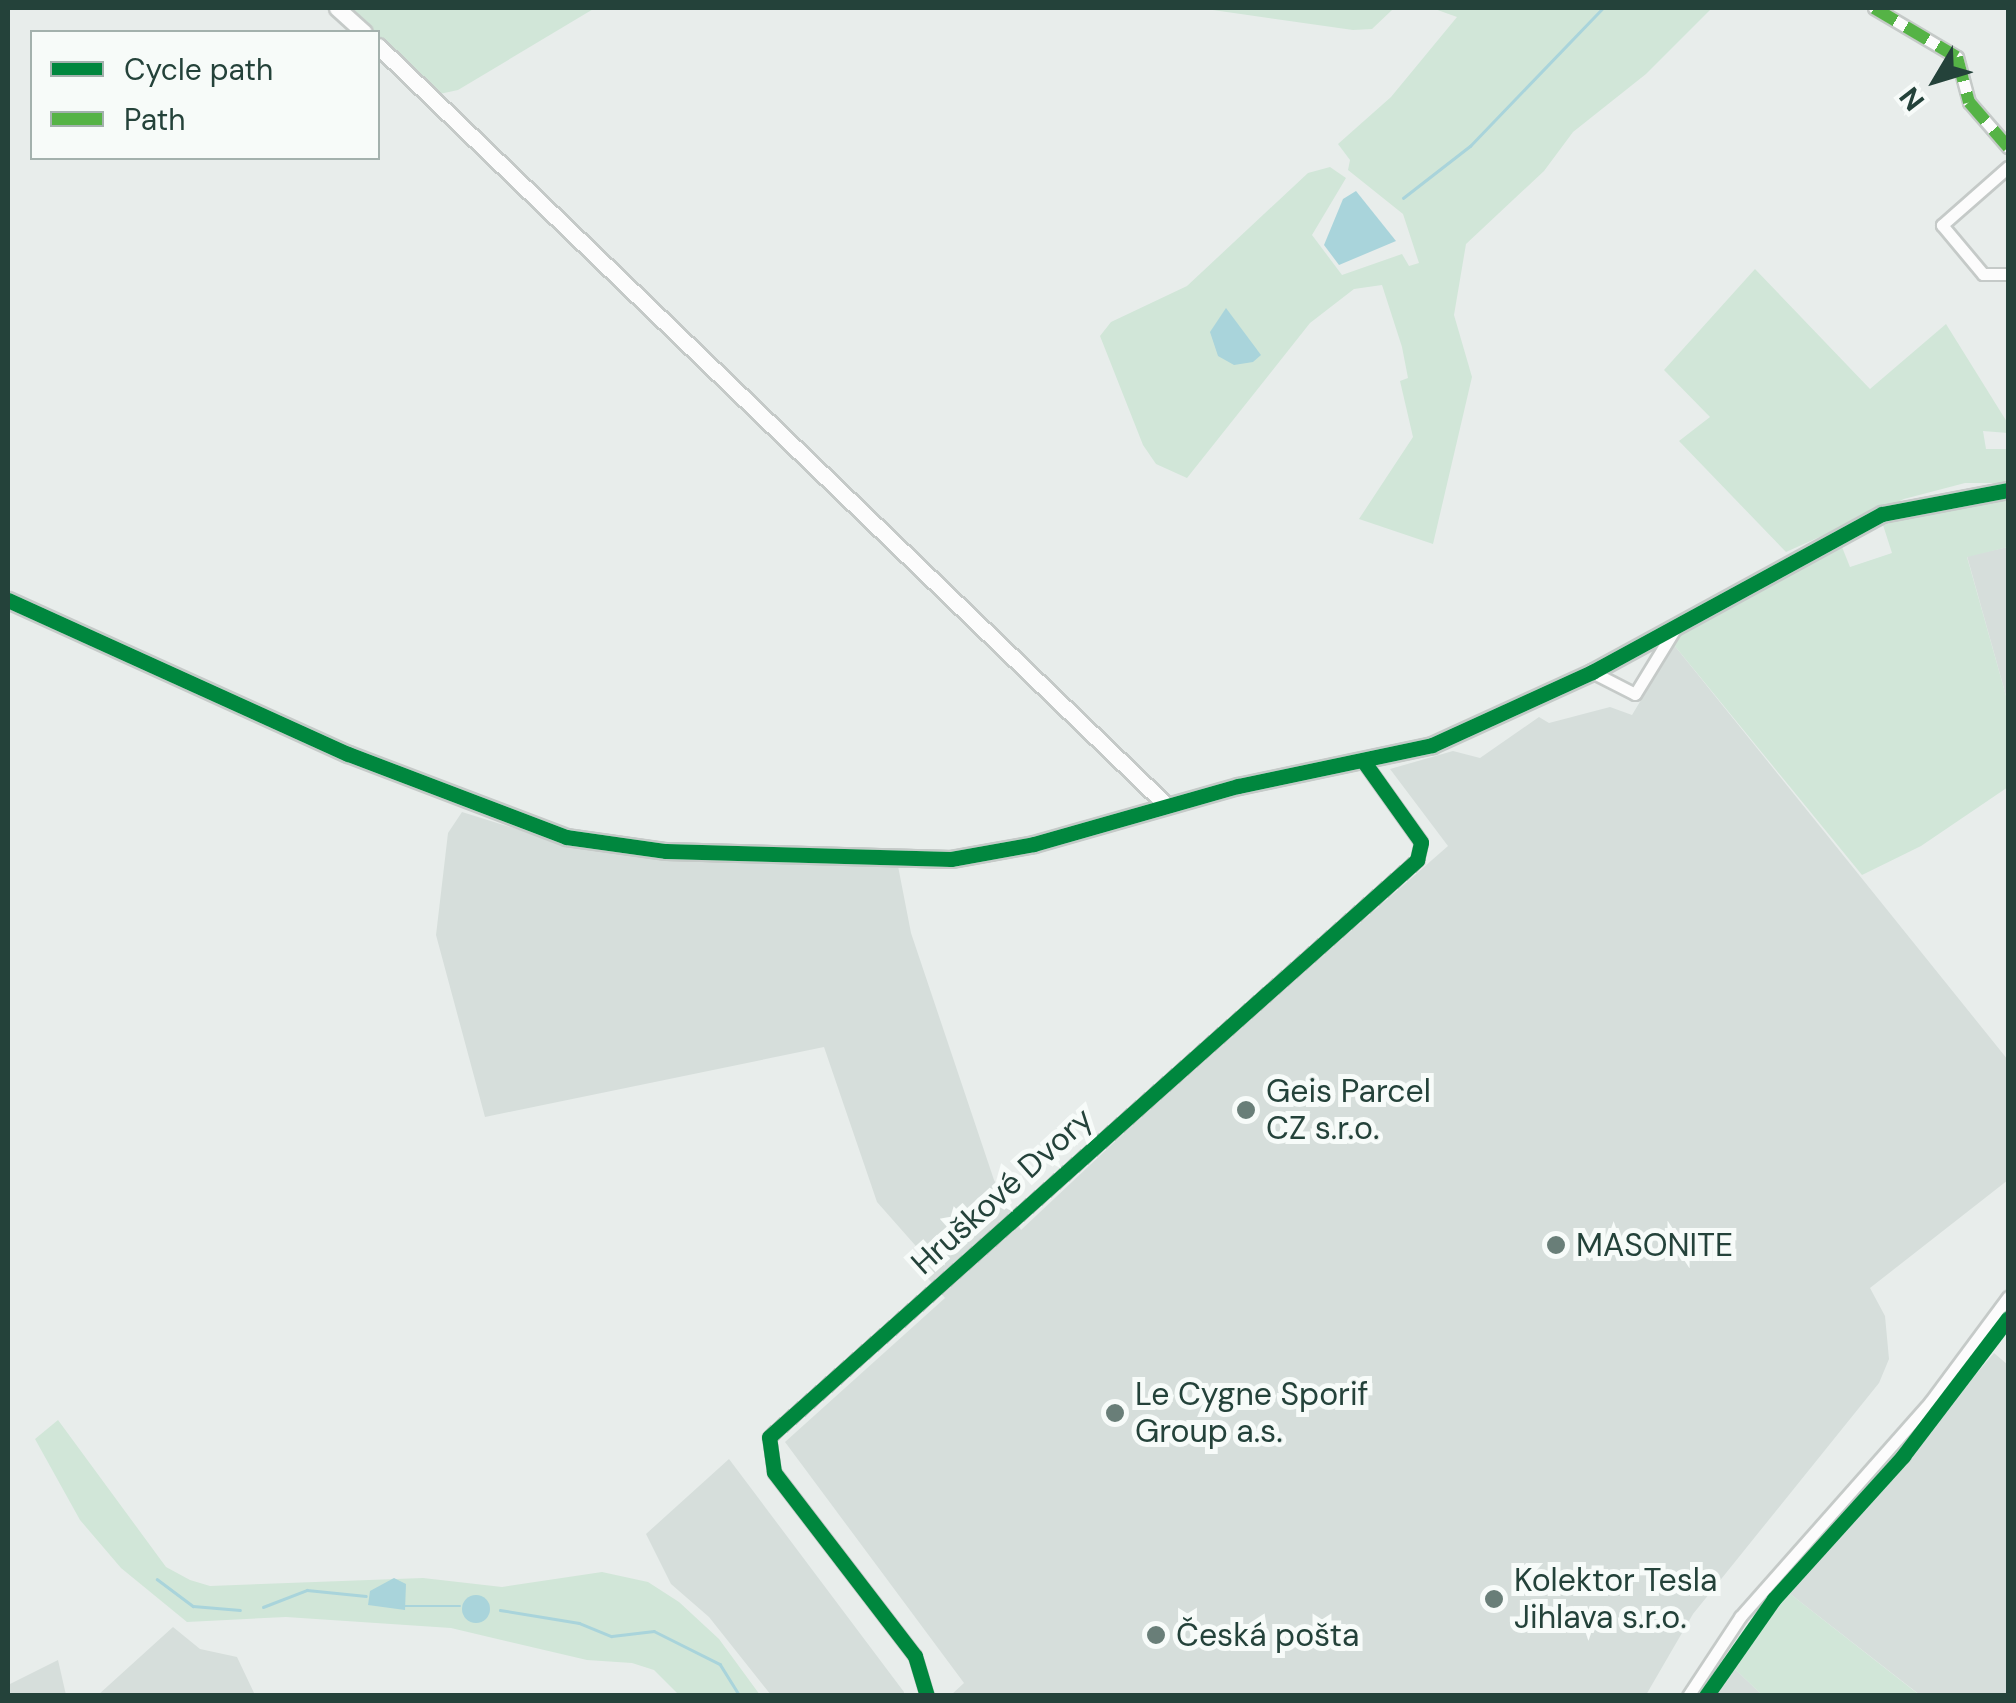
<!DOCTYPE html>
<meta charset="utf-8">
<style>
body{margin:0}
#map{position:relative;width:2016px;height:1703px;overflow:hidden;background:#e8edeb;font-family:"DM Sans",sans-serif}
div>[style]{position:absolute}
.built>*{inset:0;background:#d6dedb}
.green>*{inset:0;background:#d1e6d8}
.water>*{inset:0;background:#a9d4db}
.round{border-radius:50%}
.stream>*{height:2.5px;margin:-1.25px;padding:0 1.25px;transform-origin:1.25px;border-radius:1.25px;background:#a9d4db}
.roads{filter:drop-shadow(2px 0 #c5cac8) drop-shadow(-2px 0 #c5cac8) drop-shadow(0 2px #c5cac8) drop-shadow(0 -2px #c5cac8)}
.street>*{height:11px;margin:-5.5px;padding:0 5.5px;transform-origin:5.5px;border-radius:5.5px;background:#fcfcfc}
.secondary>*{height:15px;margin:-7.5px;padding:0 7.5px;transform-origin:7.5px;border-radius:7.5px;background:#fcfcfc}
.quiet>*{height:12px;margin-top:-6px;transform-origin:0;background:repeating-linear-gradient(90deg,#55b346 0 25px,transparent 0 37px)}
.cycleway>*{height:15px;margin:-7.5px;padding:0 7.5px;transform-origin:7.5px;border-radius:7.5px;background:#00873e}
.dots>*{width:28px;height:28px;translate:-50% -50%;box-sizing:border-box;border:5px solid #f7fbf9;border-radius:50%}
span{translate:-50% -50%;white-space:nowrap;text-align:center;line-height:1.15;-webkit-text-stroke:10px #f7fbf9;paint-order:stroke}
.poi-label{font-size:32px;color:#24423a}
.left{translate:0 -50%;text-align:left}
.street-label{font-size:32px;color:#24423a}
.frame{position:absolute;inset:0;border:10px solid #24423a;pointer-events:none}
.legend{position:absolute;left:30px;top:30px;width:350px;height:130px;box-sizing:border-box;background:#f7fbf9;border:2px solid #a3b1ad;margin:0;padding:12px 18px;list-style:none;font-size:30px;color:#24423a}
.legend li{display:flex;align-items:center;gap:20px;height:50px}
.legend b{width:50px;border:2px solid #a3b1ad}
.north{position:absolute;left:1886px;top:30px;width:100px;height:100px;-webkit-text-stroke:8px #f7fbf9;paint-order:stroke;rotate:232deg;font-size:28px;font-weight:700;line-height:40px;text-align:center;color:#24423a}
.north::after{content:'';display:block;margin:auto;width:35px;height:45px;background:#24423a;clip-path:polygon(50% 0,100% 100%,50% 72%,0 100%)}
</style>
<div id="map">
<div class="built">
<i style="clip-path:polygon(2008px 547px,2008px 703px,1967px 556px)"></i>
<i style="clip-path:polygon(1674px 645px,2008px 1060px,2008px 1180px,1870px 1288px,1885px 1316px,1889px 1359px,1879px 1383px,1693px 1614px,1646px 1695px,951px 1695px,964px 1683px,785px 1442px,945px 1298px,924px 1274px,922px 1253px,877px 1202px,824px 1047px,485px 1117px,436px 935px,448px 833px,462px 812px,562px 843px,645px 858px,898px 866px,911px 933px,994px 1180px,1021px 1230px,1176px 1084px,1448px 846px,1390px 769px,1453px 751px,1480px 758px,1539px 717px,1549px 723px,1610px 707px,1632px 715px)"></i>
<i style="clip-path:polygon(1994px 1353px,2008px 1365px,2008px 1695px,1920px 1695px,1789px 1593px)"></i>
<i style="clip-path:polygon(729px 1459px,904px 1692px,904px 1695px,771px 1695px,709px 1617px,671px 1584px,646px 1534px)"></i>
<i style="clip-path:polygon(173px 1627px,200px 1649px,237px 1657px,255px 1695px,98px 1695px)"></i>
<i style="clip-path:polygon(58px 1660px,66px 1695px,8px 1695px,8px 1685px)"></i>
<i style="clip-path:polygon(1733px 1667px,1762px 1695px,1715px 1696px)"></i>
</div>
<div class="green">
<i style="clip-path:polygon(343px 8px,595px 8px,458px 90px,435px 95px,378px 41px,378px 32px,369px 32px)"></i>
<i style="clip-path:polygon(1199px 8px,1712px 8px,1646px 74px,1573px 132px,1544px 171px,1466px 244px,1454px 315px,1472px 377px,1433px 544px,1359px 519px,1413px 437px,1400px 381px,1408px 378px,1402px 347px,1382px 285px,1354px 289px,1310px 323px,1187px 478px,1156px 464px,1143px 445px,1100px 336px,1111px 322px,1187px 286px,1308px 173px,1330px 167px,1346px 178px,1312px 235px,1342px 275px,1402px 254px,1409px 266px,1419px 263px,1403px 214px,1348px 170px,1350px 160px,1338px 144px,1391px 97px,1457px 17px,1432px 8px,1392px 10px,1372px 29px,1353px 30px)"></i>
<i style="clip-path:polygon(1755px 269px,1870px 389px,1946px 324px,2007px 422px,2008px 433px,1983px 431px,1986px 449px,2008px 449px,2008px 483px,1965px 483px,1904px 499px,1786px 552px,1679px 441px,1710px 417px,1664px 370px)"></i>
<i style="clip-path:polygon(2008px 499px,2008px 547px,1967px 557px,2008px 703px,2008px 787px,1921px 846px,1862px 875px,1674px 645px,1687px 624px,1840px 542px,1850px 567px,1892px 553px,1883px 525px,1962px 502px)"></i>
<i style="clip-path:polygon(58px 1420px,166px 1567px,190px 1580px,210px 1586px,423px 1578px,502px 1587px,602px 1572px,648px 1582px,679px 1602px,719px 1639px,760px 1695px,679px 1695px,654px 1670px,632px 1663px,587px 1660px,451px 1628px,286px 1617px,187px 1622px,121px 1568px,80px 1520px,35px 1439px)"></i>
<i style="clip-path:polygon(1789px 1593px,1913px 1690px,1920px 1695px,1762px 1695px,1733px 1667px)"></i>
</div>
<div class="water">
<i style="clip-path:polygon(1356px 191px,1396px 241px,1339px 265px,1324px 245px,1343px 199px)"></i>
<i style="clip-path:polygon(1226px 308px,1261px 355px,1253px 362px,1234px 365px,1218px 356px,1210px 332px)"></i>
<i style="clip-path:polygon(394px 1578px,406px 1584px,405px 1610px,368px 1605px,370px 1591px)"></i>
<i class="round" style="left:462px;top:1595px;width:28px;height:28px"></i>
</div>
<div class="stream">
<i style="left:1403px;top:198px;width:85px;rotate:-37.8deg"></i>
<i style="left:1470px;top:146px;width:192px;rotate:-46.1deg"></i>
<i style="left:157px;top:1579px;width:45px;rotate:36.9deg"></i>
<i style="left:193px;top:1606px;width:47px;rotate:4.9deg"></i>
<i style="left:403px;top:1606px;width:57px"></i>
<i style="left:263px;top:1607px;width:47px;rotate:-21.1deg"></i>
<i style="left:307px;top:1590px;width:59px;rotate:5.8deg"></i>
<i style="left:500px;top:1610px;width:80px;rotate:9.3deg"></i>
<i style="left:579px;top:1623px;width:35px;rotate:22deg"></i>
<i style="left:612px;top:1636px;width:42px;rotate:-6.8deg"></i>
<i style="left:654px;top:1631px;width:74px;rotate:26.6deg"></i>
<i style="left:720px;top:1664px;width:38px;rotate:58deg"></i>
</div>
<div class="roads">
<div class="street">
<i style="left:1874px;top:8px;width:96px;rotate:30.6deg"></i>
<i style="left:1957px;top:57px;width:47px;rotate:75.1deg"></i>
<i style="left:1969px;top:102px;width:60px;rotate:49.1deg"></i>
<i style="left:2008px;top:167px;width:88px;rotate:138.7deg"></i>
<i style="left:1942px;top:225px;width:64px;rotate:50.1deg"></i>
<i style="left:1983px;top:274px;width:25px"></i>
<i style="left:1592px;top:672px;width:48px;rotate:27.1deg"></i>
<i style="left:1635px;top:694px;width:79px;rotate:-58.5deg"></i>
<i style="left:927px;top:1696px;width:42px;rotate:-106.7deg"></i>
<i style="left:915px;top:1656px;width:232px;rotate:-127.5deg"></i>
<i style="left:774px;top:1472px;width:35px;rotate:-98deg"></i>
<i style="left:769px;top:1437px;width:868px;rotate:-41.68deg"></i>
<i style="left:1417px;top:860px;width:18px;rotate:-77deg"></i>
<i style="left:1421px;top:842px;width:98px;rotate:-125.5deg"></i>
<i style="left:1688px;top:1696px;width:95px;rotate:-56.6deg"></i>
<i style="left:1740px;top:1617px;width:287px;rotate:-48.5deg"></i>
<i style="left:1930px;top:1402px;width:131px;rotate:-53.4deg"></i>
</div>
<div class="secondary">
<i style="left:337px;top:8px;width:36px;rotate:42deg"></i>
<i style="left:378px;top:46px;width:1093px;rotate:43.92deg"></i>
<i style="left:8px;top:600px;width:373px;rotate:24.4deg"></i>
<i style="left:348px;top:754px;width:233px;rotate:20.8deg"></i>
<i style="left:566px;top:837px;width:101px;rotate:8deg"></i>
<i style="left:666px;top:851px;width:285px;rotate:1.6deg"></i>
<i style="left:951px;top:859px;width:84px;rotate:-10.2deg"></i>
<i style="left:1034px;top:844px;width:212px;rotate:-15.9deg"></i>
<i style="left:1238px;top:786px;width:198px;rotate:-11.9deg"></i>
<i style="left:1432px;top:745px;width:176px;rotate:-24.5deg"></i>
<i style="left:1592px;top:672px;width:330px;rotate:-28.6deg"></i>
<i style="left:1882px;top:514px;width:128px;rotate:-10.8deg"></i>
</div>
</div>
<div class="quiet">
<i style="left:1874px;top:8px;width:96px;rotate:30.6deg"></i>
<i style="left:1957px;top:57px;width:47px;rotate:75.1deg"></i>
<i style="left:1969px;top:102px;width:60px;rotate:49.1deg"></i>
</div>
<div class="cycleway">
<i style="left:8px;top:600px;width:373px;rotate:24.4deg"></i>
<i style="left:348px;top:754px;width:233px;rotate:20.8deg"></i>
<i style="left:566px;top:837px;width:101px;rotate:8deg"></i>
<i style="left:666px;top:851px;width:285px;rotate:1.6deg"></i>
<i style="left:951px;top:859px;width:84px;rotate:-10.2deg"></i>
<i style="left:1034px;top:844px;width:212px;rotate:-15.9deg"></i>
<i style="left:1238px;top:786px;width:198px;rotate:-11.9deg"></i>
<i style="left:1432px;top:745px;width:176px;rotate:-24.5deg"></i>
<i style="left:1592px;top:672px;width:330px;rotate:-28.6deg"></i>
<i style="left:1882px;top:514px;width:128px;rotate:-10.8deg"></i>
<i style="left:927px;top:1696px;width:42px;rotate:-106.7deg"></i>
<i style="left:915px;top:1656px;width:232px;rotate:-127.5deg"></i>
<i style="left:774px;top:1472px;width:35px;rotate:-98deg"></i>
<i style="left:769px;top:1437px;width:868px;rotate:-41.68deg"></i>
<i style="left:1417px;top:860px;width:18px;rotate:-77deg"></i>
<i style="left:1421px;top:842px;width:98px;rotate:-125.5deg"></i>
<i style="left:1706px;top:1696px;width:118px;rotate:-55deg"></i>
<i style="left:1774px;top:1599px;width:193px;rotate:-47.9deg"></i>
<i style="left:1903px;top:1456px;width:173px;rotate:-52.7deg"></i>
</div>
<div class="dots">
<i style="left:1246px;top:1110px;background:#697e78"></i>
<i style="left:1556px;top:1245px;background:#697e78"></i>
<i style="left:1115px;top:1413px;background:#697e78"></i>
<i style="left:1494px;top:1599px;background:#697e78"></i>
<i style="left:1156px;top:1635px;background:#697e78"></i>
</div>
<div class="poi-label">
<span class="left" style="left:1266px;top:1110px">Geis Parcel<br>CZ s.r.o.</span>
<span class="left" style="left:1576px;top:1245px">MASONITE</span>
<span class="left" style="left:1135px;top:1413px">Le Cygne Sporif<br>Group a.s.</span>
<span class="left" style="left:1514px;top:1599px">Kolektor Tesla<br>Jihlava s.r.o.</span>
<span class="left" style="left:1176px;top:1635px">Česká pošta</span>
</div>
<div class="street-label">
<span style="left:1002px;top:1191px;rotate:-42deg">Hruškové Dvory</span>
</div>
<div class="frame"></div>
<ul class="legend">
<li><b style="height:12px;background:#00873e"></b>Cycle path</li>
<li><b style="height:12px;background:#55b346"></b>Path</li>
</ul>
<div class="north">N</div>
</div>
